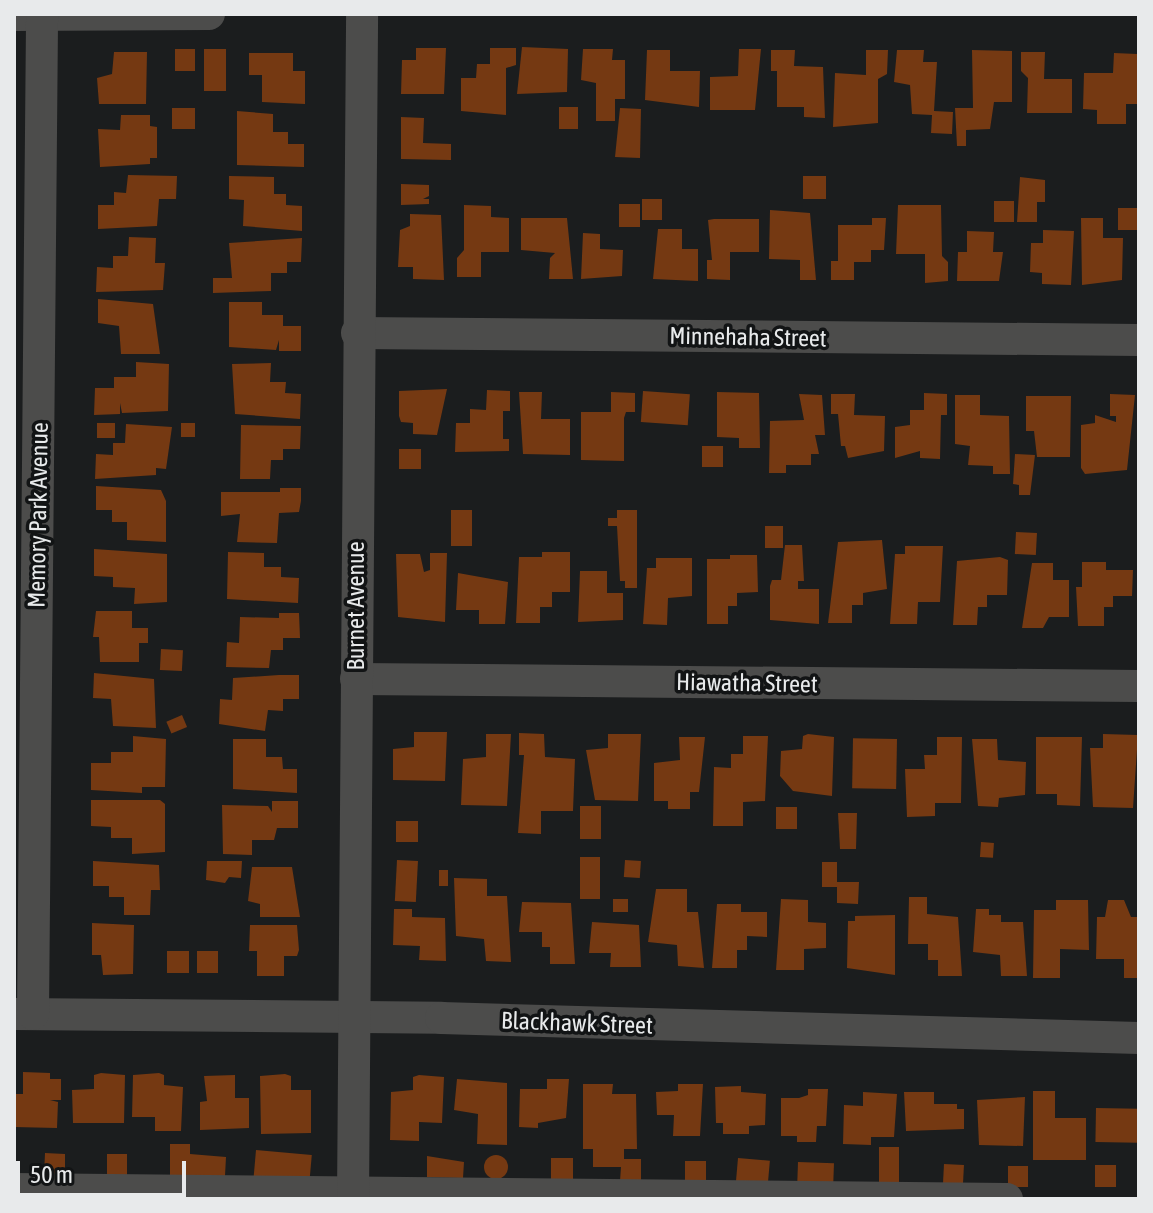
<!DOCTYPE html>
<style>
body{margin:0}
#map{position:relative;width:1153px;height:1213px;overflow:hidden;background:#1b1d1e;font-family:"Asap Condensed",sans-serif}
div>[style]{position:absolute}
.building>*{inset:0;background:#753912;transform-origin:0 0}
.round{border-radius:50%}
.minor>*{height:32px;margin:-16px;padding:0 16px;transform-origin:16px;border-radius:16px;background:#4c4c4b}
span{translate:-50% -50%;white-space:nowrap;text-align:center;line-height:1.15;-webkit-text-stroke:7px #121415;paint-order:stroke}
.street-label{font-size:24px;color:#e8eaeb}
.frame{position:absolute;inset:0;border:16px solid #e8eaeb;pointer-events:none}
.scale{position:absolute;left:16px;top:1161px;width:170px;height:36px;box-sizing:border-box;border:4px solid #e8eaeb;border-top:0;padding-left:10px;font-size:24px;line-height:28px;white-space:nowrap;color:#e8eaeb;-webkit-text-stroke:6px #121415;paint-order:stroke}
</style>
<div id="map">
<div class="building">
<i style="clip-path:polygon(522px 47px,568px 49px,567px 92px,517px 94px)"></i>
<i style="clip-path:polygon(416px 48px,446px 48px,444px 94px,401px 94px,402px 60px,416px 60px)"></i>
<i style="clip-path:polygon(490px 48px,516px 48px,516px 65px,506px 68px,506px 115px,461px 111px,461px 78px,476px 78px,477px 64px,490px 64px)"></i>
<i style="left:175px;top:49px;width:20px;height:22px"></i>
<i style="left:204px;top:49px;width:22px;height:42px"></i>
<i style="clip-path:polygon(583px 49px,613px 49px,612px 60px,625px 60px,625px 99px,615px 99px,615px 121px,596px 121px,596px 83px,581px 80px)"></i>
<i style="clip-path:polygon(739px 49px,761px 49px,755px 110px,710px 110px,710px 77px,738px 76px)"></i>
<i style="clip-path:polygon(647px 50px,670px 50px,670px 71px,700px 71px,699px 107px,645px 100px)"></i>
<i style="clip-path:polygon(771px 50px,795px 50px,794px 66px,823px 67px,825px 118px,804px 117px,804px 107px,777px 107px,777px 71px,771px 71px)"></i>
<i style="clip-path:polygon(866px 50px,888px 50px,887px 74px,878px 79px,878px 123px,833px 127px,835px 73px,866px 75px)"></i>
<i style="clip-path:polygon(897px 50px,924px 50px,923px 62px,937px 62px,934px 111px,953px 112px,952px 134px,931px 133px,932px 115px,912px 114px,910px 85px,894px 82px)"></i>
<i style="clip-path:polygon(972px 50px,1012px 51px,1012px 102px,994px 102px,990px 129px,966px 130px,966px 146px,957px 146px,955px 108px,973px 108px)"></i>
<i style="clip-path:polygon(114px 52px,147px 52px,146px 104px,99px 104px,97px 78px,112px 74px)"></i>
<i style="clip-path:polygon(1021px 52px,1045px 52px,1044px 79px,1072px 79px,1072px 113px,1027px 113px,1028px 78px,1021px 71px)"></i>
<i style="clip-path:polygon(249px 53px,293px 53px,293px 71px,305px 71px,305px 104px,262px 102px,262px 75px,249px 75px)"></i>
<i style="clip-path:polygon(1114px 53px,1137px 54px,1139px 104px,1126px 104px,1126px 124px,1097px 124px,1097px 110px,1083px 109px,1084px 73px,1113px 73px)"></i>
<i style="left:559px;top:107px;width:19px;height:22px"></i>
<i style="left:172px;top:108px;width:23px;height:21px"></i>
<i style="clip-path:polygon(620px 108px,641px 109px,640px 158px,615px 157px)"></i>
<i style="clip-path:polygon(237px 111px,273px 114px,273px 132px,288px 132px,288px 144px,304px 144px,304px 167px,237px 165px)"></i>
<i style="clip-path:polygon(121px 115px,150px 115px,150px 126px,157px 127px,157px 158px,150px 158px,150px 164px,100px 167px,98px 129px,120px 130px)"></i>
<i style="clip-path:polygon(401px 117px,424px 118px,423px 143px,451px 144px,451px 160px,401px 159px)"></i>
<i style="clip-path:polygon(128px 175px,177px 176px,176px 199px,159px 199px,157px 226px,98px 229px,98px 205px,114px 205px,114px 192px,126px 193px)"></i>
<i style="clip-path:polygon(229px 176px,274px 177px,274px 194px,286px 194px,286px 205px,302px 206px,302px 231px,243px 226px,244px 200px,229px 199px)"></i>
<i style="left:803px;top:176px;width:23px;height:23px"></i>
<i style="clip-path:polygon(1020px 177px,1045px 180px,1045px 202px,1037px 202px,1037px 222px,1017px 222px)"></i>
<i style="clip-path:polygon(401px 184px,429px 185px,429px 196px,423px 199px,429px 199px,429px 204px,401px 205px)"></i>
<i style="left:642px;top:199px;width:20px;height:21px"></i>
<i style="left:994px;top:201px;width:20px;height:21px"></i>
<i style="left:619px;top:204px;width:21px;height:23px"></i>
<i style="clip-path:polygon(464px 205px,491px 206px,491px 217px,509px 218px,509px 252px,481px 252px,481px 277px,457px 277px,457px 258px,464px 250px)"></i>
<i style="clip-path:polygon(898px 205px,941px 205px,942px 256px,948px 262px,948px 281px,925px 283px,925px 254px,896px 254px)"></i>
<i style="left:1118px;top:208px;width:21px;height:22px"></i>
<i style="clip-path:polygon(770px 210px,810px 213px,816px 280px,800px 280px,800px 260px,769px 259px)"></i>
<i style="clip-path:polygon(410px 214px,441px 215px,444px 280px,413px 279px,413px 267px,398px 267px,400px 230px,410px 226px)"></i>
<i style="clip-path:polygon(521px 218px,567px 218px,573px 279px,549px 279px,550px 258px,555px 253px,521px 250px)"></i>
<i style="clip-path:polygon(872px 218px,886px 218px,884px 250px,871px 250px,871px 262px,854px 262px,854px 280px,831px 280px,831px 261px,838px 261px,838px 225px,872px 225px)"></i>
<i style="clip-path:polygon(1081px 218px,1103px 218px,1103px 238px,1123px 238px,1122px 280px,1082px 285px)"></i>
<i style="clip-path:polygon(714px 219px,759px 219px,759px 252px,730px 252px,730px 280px,707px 279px,707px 260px,712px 260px,708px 220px)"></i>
<i style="clip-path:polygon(658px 229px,682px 229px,682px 249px,698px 249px,698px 281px,653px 279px)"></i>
<i style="clip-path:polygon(1043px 230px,1074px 231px,1071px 285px,1042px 284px,1042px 273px,1030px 272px,1031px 243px,1043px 243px)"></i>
<i style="clip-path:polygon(967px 231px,994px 232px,993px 252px,1003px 252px,999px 281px,957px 281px,958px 252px,967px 252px)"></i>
<i style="clip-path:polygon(583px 233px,600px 234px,600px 249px,623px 250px,622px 276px,581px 279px)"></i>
<i style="clip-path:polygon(129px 237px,156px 238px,155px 263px,165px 263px,163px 290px,96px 292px,97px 267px,113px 268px,113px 256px,128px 256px)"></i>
<i style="clip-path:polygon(302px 238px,301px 262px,287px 262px,287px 273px,271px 273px,271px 291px,213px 293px,213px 278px,232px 278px,229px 243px)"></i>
<i style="clip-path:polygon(98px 299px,153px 304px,160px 354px,121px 354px,119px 326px,98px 323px)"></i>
<i style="clip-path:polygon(229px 302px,262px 302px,262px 315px,283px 315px,283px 326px,301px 326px,301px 351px,279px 351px,279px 340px,276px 350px,229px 347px)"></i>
<i style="clip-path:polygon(136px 362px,169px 364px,168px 411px,122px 413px,120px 403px,120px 414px,94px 415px,95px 388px,114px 388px,114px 377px,136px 377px)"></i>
<i style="clip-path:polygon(271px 363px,270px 382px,286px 382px,285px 393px,301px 394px,300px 419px,235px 414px,232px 364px)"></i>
<i style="clip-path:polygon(447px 389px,437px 435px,413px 434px,413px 423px,401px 422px,399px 416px,399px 391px)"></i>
<i style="clip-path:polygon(487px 390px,510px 391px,510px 411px,503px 411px,503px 439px,509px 439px,509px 451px,455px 452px,456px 423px,470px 423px,470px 409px,486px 410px)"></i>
<i style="left:643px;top:391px;width:47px;height:31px;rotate:4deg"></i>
<i style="clip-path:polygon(519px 392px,542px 392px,541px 419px,570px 419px,570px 455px,523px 454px)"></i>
<i style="clip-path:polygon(611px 392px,635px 393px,635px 412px,626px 412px,624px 418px,624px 461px,581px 460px,581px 412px,611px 412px)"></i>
<i style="clip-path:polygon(717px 392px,759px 393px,760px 448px,739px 448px,739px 438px,717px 437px)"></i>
<i style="clip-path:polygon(924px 393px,947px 394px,947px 415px,941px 415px,940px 459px,920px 458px,920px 451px,895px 458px,895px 427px,910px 425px,910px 410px,924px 410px)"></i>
<i style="clip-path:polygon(799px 394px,822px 395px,825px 435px,815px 435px,819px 454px,811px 454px,811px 465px,786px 465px,786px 473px,769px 473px,770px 421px,804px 420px)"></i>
<i style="clip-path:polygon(831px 394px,855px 394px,854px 415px,885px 416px,884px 451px,848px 458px,845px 446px,841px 446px,838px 414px,831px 414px)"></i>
<i style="clip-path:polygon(1110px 394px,1135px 395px,1127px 470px,1085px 474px,1081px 468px,1081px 425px,1095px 423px,1095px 415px,1116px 422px,1116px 416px,1110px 416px)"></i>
<i style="clip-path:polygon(955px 395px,980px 395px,980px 415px,1009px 416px,1010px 474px,993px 474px,993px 466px,968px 465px,970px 446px,955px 444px)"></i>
<i style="clip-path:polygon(1026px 396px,1071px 396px,1070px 457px,1037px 457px,1034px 431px,1026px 431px)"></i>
<i style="left:97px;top:423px;width:18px;height:15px"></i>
<i style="left:181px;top:423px;width:14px;height:14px"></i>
<i style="clip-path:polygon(126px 424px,172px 427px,166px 469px,156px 468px,156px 475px,95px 479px,96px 454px,113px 455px,113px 443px,125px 443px)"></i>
<i style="clip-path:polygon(241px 425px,301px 426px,300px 449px,283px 449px,283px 460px,271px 460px,270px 479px,240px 479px)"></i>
<i style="left:702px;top:446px;width:21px;height:21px"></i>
<i style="left:399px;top:449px;width:22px;height:20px"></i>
<i style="clip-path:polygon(1015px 454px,1035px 455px,1030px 495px,1019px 495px,1019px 485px,1013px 484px)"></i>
<i style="clip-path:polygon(96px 486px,161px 490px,166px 501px,166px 542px,127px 540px,127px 522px,112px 522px,112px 510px,96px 510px)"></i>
<i style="clip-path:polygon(280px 488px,301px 488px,301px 501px,299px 512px,279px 513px,277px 543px,237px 542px,240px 514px,221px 516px,221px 492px,280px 492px)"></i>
<i style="left:451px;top:510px;width:21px;height:36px"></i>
<i style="clip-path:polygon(617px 510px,637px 510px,637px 588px,625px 588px,625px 581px,620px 581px,617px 526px,608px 526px,608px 518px,617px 518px)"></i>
<i style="left:765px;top:526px;width:18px;height:22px"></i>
<i style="left:1016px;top:532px;width:21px;height:22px;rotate:3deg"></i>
<i style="clip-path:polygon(882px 540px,887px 589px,863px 593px,863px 605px,852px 605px,852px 623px,828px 623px,838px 542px)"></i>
<i style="clip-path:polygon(785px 545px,802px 545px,804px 581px,798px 581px,798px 589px,819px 589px,819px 624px,770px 620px,770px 586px,772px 580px,781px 580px)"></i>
<i style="clip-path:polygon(905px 546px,943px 546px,940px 602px,918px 602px,917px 624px,890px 624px,895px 554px,905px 554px)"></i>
<i style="clip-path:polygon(94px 549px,167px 554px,167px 602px,134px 604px,135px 588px,113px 587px,113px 577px,94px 576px)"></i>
<i style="clip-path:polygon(228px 552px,264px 553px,264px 567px,281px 567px,281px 577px,299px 578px,298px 603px,227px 599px)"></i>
<i style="clip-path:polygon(542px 552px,570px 552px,570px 592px,552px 592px,552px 607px,540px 607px,540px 623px,516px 623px,519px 557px,542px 557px)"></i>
<i style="clip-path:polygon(430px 553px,447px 553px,445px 622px,398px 617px,396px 554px,420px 554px,424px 572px,430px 570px)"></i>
<i style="clip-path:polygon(730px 555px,757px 555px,758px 592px,737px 593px,737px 606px,728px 606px,728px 624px,707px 624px,707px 559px,730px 559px)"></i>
<i style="clip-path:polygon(1000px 557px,1008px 560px,1007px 595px,987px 595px,987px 607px,978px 607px,977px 625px,953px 625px,957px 561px)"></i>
<i style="clip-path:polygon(656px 558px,692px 558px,692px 596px,668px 598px,667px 625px,643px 624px,647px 568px,656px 568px)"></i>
<i style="clip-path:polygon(1082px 562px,1106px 562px,1106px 570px,1133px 570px,1132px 596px,1113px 596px,1113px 607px,1104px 607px,1104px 626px,1078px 626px,1076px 587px,1082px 587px)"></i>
<i style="clip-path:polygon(1032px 563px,1053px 563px,1053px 580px,1069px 580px,1069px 617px,1049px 617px,1043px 628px,1022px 628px)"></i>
<i style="clip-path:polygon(580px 571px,607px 571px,607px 593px,623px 593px,623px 620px,578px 622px)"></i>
<i style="clip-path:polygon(458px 573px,508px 582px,505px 624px,479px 624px,479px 610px,456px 610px)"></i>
<i style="clip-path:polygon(96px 611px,132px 611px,132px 628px,148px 628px,148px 643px,139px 643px,139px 662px,100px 662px,99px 637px,93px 637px)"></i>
<i style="clip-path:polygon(279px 613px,299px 613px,300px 638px,283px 638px,283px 650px,271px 650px,269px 668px,226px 667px,227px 642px,239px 643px,240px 617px,279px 618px)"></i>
<i style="left:161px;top:649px;width:22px;height:21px;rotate:3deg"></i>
<i style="clip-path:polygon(94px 673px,154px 679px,156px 728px,113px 726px,111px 699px,93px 698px)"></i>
<i style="clip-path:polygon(279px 675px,299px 675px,299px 699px,283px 699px,283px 711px,268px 710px,265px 731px,219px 724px,220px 699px,232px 700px,233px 678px)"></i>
<i style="left:182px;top:715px;width:13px;height:17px;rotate:67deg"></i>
<i style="clip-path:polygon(414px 732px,447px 732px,445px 781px,393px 780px,393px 749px,414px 747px)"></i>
<i style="clip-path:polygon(519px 733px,544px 734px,545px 757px,575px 759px,573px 811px,541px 811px,541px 834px,518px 833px,524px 755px,519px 755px)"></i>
<i style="clip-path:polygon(486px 734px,511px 734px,507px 806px,461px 805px,463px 759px,486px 757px)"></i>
<i style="clip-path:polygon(608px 734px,641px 734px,638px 801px,595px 800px,586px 750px,608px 748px)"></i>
<i style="clip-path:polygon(808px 734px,834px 737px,832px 796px,793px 791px,780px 776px,781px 751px,802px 749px,803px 736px)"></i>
<i style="clip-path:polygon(1103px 734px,1138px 735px,1133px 808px,1093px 807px,1090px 748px,1103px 748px)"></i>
<i style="clip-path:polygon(133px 736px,166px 739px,165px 787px,142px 787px,142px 793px,91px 790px,91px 763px,111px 763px,111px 752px,133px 752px)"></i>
<i style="clip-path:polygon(743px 736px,768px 736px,765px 801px,743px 802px,743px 826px,713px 826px,714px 767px,731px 768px,731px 754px,743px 754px)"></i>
<i style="clip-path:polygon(679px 737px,705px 737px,699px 792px,690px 792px,690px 809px,668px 809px,668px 801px,654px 801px,654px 763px,680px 760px)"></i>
<i style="clip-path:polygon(937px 737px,962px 737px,961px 803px,935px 803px,935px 816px,907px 817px,905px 769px,925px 769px,924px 755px,937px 755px)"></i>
<i style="clip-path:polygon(1036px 737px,1082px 737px,1080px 806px,1057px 805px,1057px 794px,1036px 794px)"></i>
<i style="clip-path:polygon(233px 739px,266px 739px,266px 757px,282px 757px,283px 769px,297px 769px,297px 793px,233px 789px)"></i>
<i style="left:897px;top:739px;width:50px;height:44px;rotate:91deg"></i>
<i style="clip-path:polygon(972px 739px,997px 739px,998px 760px,1026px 762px,1025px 795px,999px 798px,998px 807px,978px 806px)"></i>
<i style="clip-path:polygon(91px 800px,160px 800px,165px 804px,165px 852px,132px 854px,132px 838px,111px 838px,111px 827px,91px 826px)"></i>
<i style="clip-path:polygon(272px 801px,298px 801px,298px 828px,277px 828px,274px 840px,252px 840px,252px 855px,223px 854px,222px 805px,268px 806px,272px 812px)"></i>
<i style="left:580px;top:806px;width:21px;height:33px"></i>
<i style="left:776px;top:807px;width:21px;height:22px"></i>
<i style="clip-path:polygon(838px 813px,857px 813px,856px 849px,840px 849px)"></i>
<i style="left:396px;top:821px;width:22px;height:21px"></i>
<i style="left:981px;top:842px;width:13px;height:15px;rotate:4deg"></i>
<i style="left:580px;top:857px;width:20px;height:42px"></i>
<i style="left:397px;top:860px;width:21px;height:41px;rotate:3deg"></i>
<i style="left:625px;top:860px;width:16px;height:17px;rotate:4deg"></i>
<i style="clip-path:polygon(93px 861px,159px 865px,160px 890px,151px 890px,150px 915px,124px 915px,124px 897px,109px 897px,109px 886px,93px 886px)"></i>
<i style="clip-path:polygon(207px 861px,242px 861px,241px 878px,229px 877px,225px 883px,206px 880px)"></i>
<i style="clip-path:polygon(822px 862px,837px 862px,837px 882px,859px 882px,858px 904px,837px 903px,837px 887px,822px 887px)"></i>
<i style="clip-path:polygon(252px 867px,292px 867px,300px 917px,260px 917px,260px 904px,248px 901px)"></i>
<i style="left:439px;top:870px;width:9px;height:16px"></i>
<i style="clip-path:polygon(454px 878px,487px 879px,487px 896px,507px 896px,511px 962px,486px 961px,484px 939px,456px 936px)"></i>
<i style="clip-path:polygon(656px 889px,687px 889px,687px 912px,698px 912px,704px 968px,678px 966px,677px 945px,648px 942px)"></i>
<i style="clip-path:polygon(909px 897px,927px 897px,927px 914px,958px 917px,962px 976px,938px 976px,938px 960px,928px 960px,928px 944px,908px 944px)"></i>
<i style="left:613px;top:899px;width:15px;height:13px"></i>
<i style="clip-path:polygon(781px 899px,808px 900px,808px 922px,826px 923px,826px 948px,804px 949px,804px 970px,776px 970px)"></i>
<i style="clip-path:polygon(1056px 900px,1088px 900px,1089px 950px,1060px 949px,1060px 978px,1033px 978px,1034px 910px,1056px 910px)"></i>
<i style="clip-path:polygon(1108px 900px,1124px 900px,1131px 917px,1139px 917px,1139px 978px,1124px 978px,1124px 959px,1096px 959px,1097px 917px,1105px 917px)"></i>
<i style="clip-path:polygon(522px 902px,571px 903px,575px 964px,550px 964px,550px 947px,542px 947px,542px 932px,519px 932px)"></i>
<i style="clip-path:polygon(717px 904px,741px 904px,741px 912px,767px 912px,767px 937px,747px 936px,747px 950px,737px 950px,737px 968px,712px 968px)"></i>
<i style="clip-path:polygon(394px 909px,412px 909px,412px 917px,445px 918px,446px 961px,419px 960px,420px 946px,393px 945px)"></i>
<i style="clip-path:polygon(976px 909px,989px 909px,989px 915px,1001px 915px,1001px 922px,1023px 922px,1027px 976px,1001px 976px,1000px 955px,973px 952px)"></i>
<i style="clip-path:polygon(895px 915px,895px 975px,847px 968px,848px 921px,855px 921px,855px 916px)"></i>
<i style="clip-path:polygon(592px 922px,639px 925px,641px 967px,610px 967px,611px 953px,589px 953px)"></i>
<i style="clip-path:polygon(92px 923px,134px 925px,133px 974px,103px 975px,101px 955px,92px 955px)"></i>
<i style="clip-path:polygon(250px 925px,297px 925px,299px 950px,297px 956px,284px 956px,284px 976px,257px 976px,257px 951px,249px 951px)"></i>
<i style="left:167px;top:951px;width:22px;height:22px"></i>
<i style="left:197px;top:951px;width:21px;height:22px"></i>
<i style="clip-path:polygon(23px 1072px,50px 1073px,50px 1079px,61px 1079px,61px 1100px,50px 1100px,58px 1102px,57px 1128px,14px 1127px,14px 1094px,23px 1094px)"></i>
<i style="clip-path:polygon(101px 1073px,125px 1075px,124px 1123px,73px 1123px,72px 1090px,94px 1089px,94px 1075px)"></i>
<i style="clip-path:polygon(159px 1073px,164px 1075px,164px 1085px,183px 1087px,181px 1131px,155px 1131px,155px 1117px,132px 1117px,133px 1075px)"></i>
<i style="clip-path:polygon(235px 1075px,235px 1098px,249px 1098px,249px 1128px,200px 1130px,200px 1102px,207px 1101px,204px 1076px)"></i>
<i style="clip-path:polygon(419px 1075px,444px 1077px,442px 1123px,419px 1122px,419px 1141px,390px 1140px,391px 1092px,413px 1090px,413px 1077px)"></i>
<i style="clip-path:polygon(260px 1076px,285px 1074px,291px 1076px,291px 1090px,311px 1090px,311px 1133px,261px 1134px)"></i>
<i style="clip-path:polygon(457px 1079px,507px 1083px,507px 1145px,477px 1144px,478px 1114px,454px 1110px)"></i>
<i style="clip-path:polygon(547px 1079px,569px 1079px,566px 1118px,538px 1123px,538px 1128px,519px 1127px,520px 1089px,547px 1089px)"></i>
<i style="clip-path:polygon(583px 1084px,613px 1084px,612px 1094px,636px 1094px,637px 1149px,624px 1149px,624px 1159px,641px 1159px,641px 1181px,620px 1181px,621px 1167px,593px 1167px,593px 1149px,583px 1149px)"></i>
<i style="clip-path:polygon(678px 1084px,703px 1084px,700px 1136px,673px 1136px,674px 1115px,657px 1115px,656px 1092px,678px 1091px)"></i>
<i style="clip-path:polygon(741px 1086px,741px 1092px,766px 1094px,765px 1125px,749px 1126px,749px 1134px,723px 1134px,723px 1123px,716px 1123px,715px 1087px)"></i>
<i style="clip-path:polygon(808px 1089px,828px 1089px,826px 1126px,817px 1126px,816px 1142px,797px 1142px,797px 1136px,781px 1136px,781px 1098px,799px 1098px,808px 1095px)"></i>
<i style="clip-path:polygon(1033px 1091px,1055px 1091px,1055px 1118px,1086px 1118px,1086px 1160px,1033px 1160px)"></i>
<i style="clip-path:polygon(863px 1092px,897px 1094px,894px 1137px,871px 1137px,871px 1145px,843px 1144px,844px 1105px,863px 1106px)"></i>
<i style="clip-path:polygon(904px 1092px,934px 1092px,934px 1104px,957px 1104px,957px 1109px,964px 1109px,964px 1129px,906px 1131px)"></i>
<i style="clip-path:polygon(1025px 1097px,1023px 1146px,979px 1145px,977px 1100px)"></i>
<i style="left:1096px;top:1108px;width:43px;height:34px;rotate:1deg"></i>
<i style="clip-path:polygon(170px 1144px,190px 1144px,190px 1154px,226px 1157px,225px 1176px,170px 1176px)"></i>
<i style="left:899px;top:1147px;width:38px;height:20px;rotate:90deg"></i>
<i style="left:256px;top:1150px;width:56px;height:26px;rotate:5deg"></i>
<i style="clip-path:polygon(45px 1153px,65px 1154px,65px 1170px,73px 1170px,73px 1179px,44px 1175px)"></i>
<i style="left:107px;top:1154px;width:20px;height:21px"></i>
<i class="round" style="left:484px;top:1155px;width:24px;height:24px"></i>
<i style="clip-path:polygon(427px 1156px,464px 1162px,463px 1178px,427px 1177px)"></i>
<i style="left:551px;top:1158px;width:22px;height:22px"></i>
<i style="left:738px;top:1158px;width:32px;height:25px;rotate:5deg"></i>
<i style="left:685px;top:1161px;width:21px;height:21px"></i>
<i style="left:798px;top:1162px;width:36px;height:21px;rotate:2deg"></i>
<i style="left:944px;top:1164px;width:20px;height:22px;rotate:3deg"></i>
<i style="left:1095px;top:1165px;width:21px;height:22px"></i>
<i style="left:1008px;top:1166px;width:20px;height:21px"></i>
</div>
<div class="minor">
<i style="left:14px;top:15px;width:195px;rotate:-0.3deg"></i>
<i style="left:357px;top:333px;width:782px;rotate:0.51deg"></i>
<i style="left:356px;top:679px;width:783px;rotate:0.51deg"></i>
<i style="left:14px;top:1014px;width:427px;rotate:0.5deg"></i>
<i style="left:441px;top:1018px;width:698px;rotate:1.64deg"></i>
<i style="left:33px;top:1014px;width:998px;rotate:-89.48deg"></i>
<i style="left:14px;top:1189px;width:993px;rotate:0.58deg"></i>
<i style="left:353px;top:1199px;width:1185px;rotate:-89.56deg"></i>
</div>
<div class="street-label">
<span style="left:748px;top:337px;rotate:1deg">Minnehaha Street</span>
<span style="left:38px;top:515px;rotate:-89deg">Memory Park Avenue</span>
<span style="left:356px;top:606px;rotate:-90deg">Burnet Avenue</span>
<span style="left:747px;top:683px;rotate:1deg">Hiawatha Street</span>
<span style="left:577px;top:1023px;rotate:2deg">Blackhawk Street</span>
</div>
<div class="frame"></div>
<div class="scale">50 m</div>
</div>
